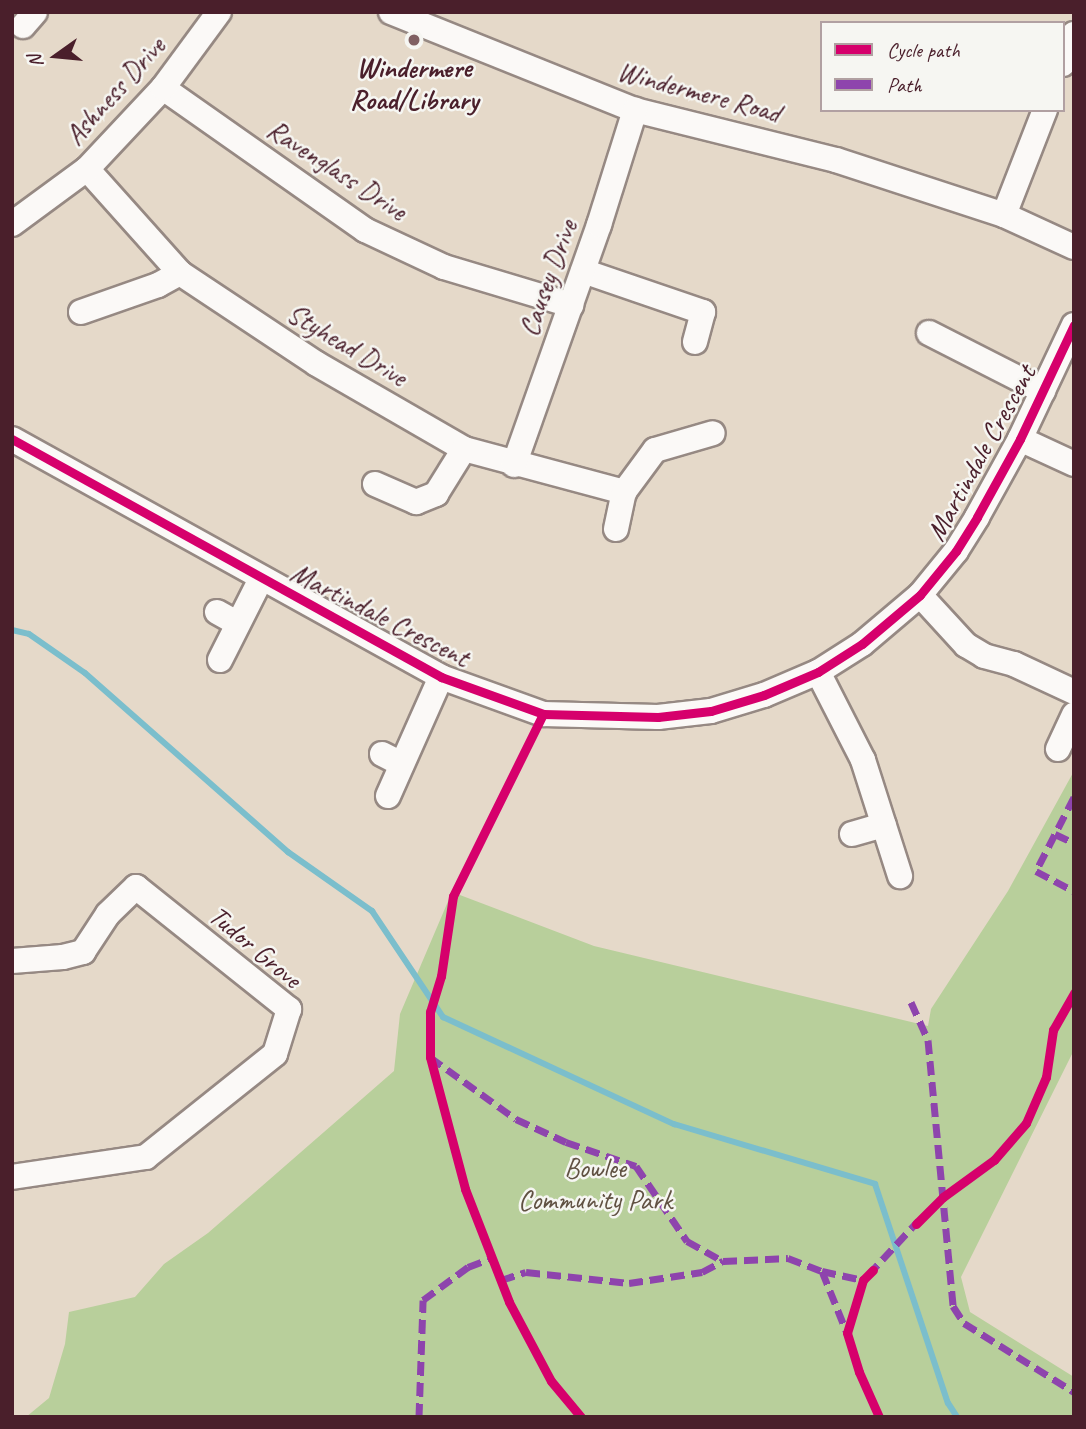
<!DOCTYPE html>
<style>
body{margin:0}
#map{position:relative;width:1086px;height:1429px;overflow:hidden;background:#e5d9c9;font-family:Caveat,sans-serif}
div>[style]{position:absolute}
.green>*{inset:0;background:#b8cf9b}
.stream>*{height:6px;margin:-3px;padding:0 3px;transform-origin:3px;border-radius:3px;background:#7bbecc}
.roads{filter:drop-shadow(2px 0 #968983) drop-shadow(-2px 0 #968983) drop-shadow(0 2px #968983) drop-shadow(0 -2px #968983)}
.street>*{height:24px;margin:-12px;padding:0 12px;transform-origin:12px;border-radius:12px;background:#fbf9f7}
.quiet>*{height:7px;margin-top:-3.5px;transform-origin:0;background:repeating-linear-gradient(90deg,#8e44ad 0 14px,transparent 0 21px)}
.cycleway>*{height:9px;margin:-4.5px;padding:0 4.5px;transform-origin:4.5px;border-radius:4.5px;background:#d6006c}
.dots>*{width:19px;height:19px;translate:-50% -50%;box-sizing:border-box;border:4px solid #f6f6f2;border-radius:50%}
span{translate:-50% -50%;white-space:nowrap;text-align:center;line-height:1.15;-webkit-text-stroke:5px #f6f6f2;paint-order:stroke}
.poi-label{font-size:28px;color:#4a1f2b;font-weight:700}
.street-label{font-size:28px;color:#4a1f2b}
.park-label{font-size:28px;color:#605142}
.frame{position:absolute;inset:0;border:14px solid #4a1f2b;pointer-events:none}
.legend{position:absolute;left:820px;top:21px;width:245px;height:91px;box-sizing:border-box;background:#f6f6f2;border:2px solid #b1a0a2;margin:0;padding:9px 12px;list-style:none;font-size:21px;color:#4a1f2b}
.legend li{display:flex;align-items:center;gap:14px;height:35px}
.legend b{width:35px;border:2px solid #b1a0a2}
.north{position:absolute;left:21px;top:21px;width:70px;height:70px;-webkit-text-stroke:5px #f6f6f2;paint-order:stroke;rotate:255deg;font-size:19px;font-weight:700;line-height:28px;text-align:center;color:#4a1f2b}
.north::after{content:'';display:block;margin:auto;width:24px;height:32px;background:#4a1f2b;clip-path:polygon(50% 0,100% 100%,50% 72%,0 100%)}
</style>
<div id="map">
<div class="green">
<i style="clip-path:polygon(1074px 771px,1074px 1050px,961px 1277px,970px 1312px,1074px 1377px,1074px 1417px,26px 1417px,49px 1398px,65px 1344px,69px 1312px,135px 1297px,164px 1264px,208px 1233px,394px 1071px,400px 1014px,452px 892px,594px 946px,928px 1026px,931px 1009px,1008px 891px)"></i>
</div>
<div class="stream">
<i style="left:12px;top:630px;width:17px;rotate:13deg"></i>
<i style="left:29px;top:634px;width:68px;rotate:34.9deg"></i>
<i style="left:85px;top:673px;width:271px;rotate:41.4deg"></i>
<i style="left:288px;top:852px;width:103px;rotate:35.1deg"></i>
<i style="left:372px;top:911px;width:128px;rotate:56.2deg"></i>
<i style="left:443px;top:1017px;width:255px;rotate:24.9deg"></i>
<i style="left:674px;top:1124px;width:210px;rotate:16.6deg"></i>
<i style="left:875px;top:1184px;width:231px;rotate:71.6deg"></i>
<i style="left:948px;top:1403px;width:17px;rotate:57deg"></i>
</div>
<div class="roads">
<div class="street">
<i style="left:391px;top:12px;width:263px;rotate:21.9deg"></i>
<i style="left:635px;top:110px;width:207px;rotate:14deg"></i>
<i style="left:836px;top:160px;width:177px;rotate:18.1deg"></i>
<i style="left:1004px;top:215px;width:77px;rotate:24.6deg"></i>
<i style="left:23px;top:26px;width:18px;rotate:-49deg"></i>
<i style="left:1063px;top:64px;width:32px;rotate:-70deg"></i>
<i style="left:163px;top:88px;width:247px;rotate:35.1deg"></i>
<i style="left:365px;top:230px;width:87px;rotate:25.1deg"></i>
<i style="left:444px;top:267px;width:133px;rotate:16.7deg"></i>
<i style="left:87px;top:169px;width:140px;rotate:48.2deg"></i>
<i style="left:180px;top:273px;width:164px;rotate:33.6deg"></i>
<i style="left:317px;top:364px;width:170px;rotate:30deg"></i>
<i style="left:464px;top:449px;width:166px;rotate:15deg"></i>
<i style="left:1004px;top:215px;width:113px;rotate:-68.7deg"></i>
<i style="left:12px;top:224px;width:93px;rotate:-36.3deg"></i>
<i style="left:87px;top:169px;width:111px;rotate:-46.8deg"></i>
<i style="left:163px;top:88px;width:94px;rotate:-53.6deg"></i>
<i style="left:583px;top:271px;width:127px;rotate:18.9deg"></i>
<i style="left:703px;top:312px;width:31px;rotate:105deg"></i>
<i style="left:81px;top:312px;width:82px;rotate:-19.3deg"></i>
<i style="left:158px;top:285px;width:25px;rotate:-29deg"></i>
<i style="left:929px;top:333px;width:128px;rotate:27deg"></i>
<i style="left:12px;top:439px;width:491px;rotate:29deg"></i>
<i style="left:441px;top:677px;width:109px;rotate:19.9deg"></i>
<i style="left:543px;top:714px;width:115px;rotate:1.5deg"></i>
<i style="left:658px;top:717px;width:53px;rotate:-6.5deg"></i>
<i style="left:711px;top:711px;width:55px;rotate:-16.8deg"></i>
<i style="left:764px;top:695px;width:59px;rotate:-23.1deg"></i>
<i style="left:818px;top:672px;width:52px;rotate:-32.5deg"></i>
<i style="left:862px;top:644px;width:76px;rotate:-40.2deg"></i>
<i style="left:920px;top:595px;width:57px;rotate:-50.7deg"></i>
<i style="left:956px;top:551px;width:40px;rotate:-58deg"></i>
<i style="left:977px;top:517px;width:89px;rotate:-61.1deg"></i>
<i style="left:1020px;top:439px;width:126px;rotate:-64.7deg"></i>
<i style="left:1020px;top:439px;width:60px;rotate:24.8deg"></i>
<i style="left:514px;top:465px;width:255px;rotate:-70.5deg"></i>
<i style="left:599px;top:225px;width:121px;rotate:-72.6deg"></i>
<i style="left:375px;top:484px;width:45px;rotate:23.7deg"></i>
<i style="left:416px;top:502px;width:22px;rotate:-22deg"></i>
<i style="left:436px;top:494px;width:53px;rotate:-58.1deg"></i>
<i style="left:616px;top:529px;width:38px;rotate:-78deg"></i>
<i style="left:624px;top:492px;width:52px;rotate:-53.6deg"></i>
<i style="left:655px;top:450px;width:60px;rotate:-16.3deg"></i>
<i style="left:920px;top:595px;width:68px;rotate:47.4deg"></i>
<i style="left:966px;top:645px;width:21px;rotate:31deg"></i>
<i style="left:984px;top:656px;width:31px;rotate:15deg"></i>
<i style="left:1014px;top:664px;width:66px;rotate:25deg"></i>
<i style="left:217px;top:612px;width:23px;rotate:29deg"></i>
<i style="left:220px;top:660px;width:91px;rotate:-63.2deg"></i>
<i style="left:818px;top:672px;width:99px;rotate:62.9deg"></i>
<i style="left:863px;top:760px;width:122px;rotate:72.3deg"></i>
<i style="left:1058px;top:749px;width:38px;rotate:-65deg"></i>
<i style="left:382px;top:754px;width:22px;rotate:27deg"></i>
<i style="left:388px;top:796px;width:130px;rotate:-66deg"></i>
<i style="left:852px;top:834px;width:33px;rotate:-16deg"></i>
<i style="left:12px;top:961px;width:51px;rotate:-4.5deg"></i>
<i style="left:63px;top:957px;width:21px;rotate:-14deg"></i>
<i style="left:83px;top:952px;width:45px;rotate:-56.7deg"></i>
<i style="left:108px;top:914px;width:39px;rotate:-44deg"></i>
<i style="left:136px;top:887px;width:196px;rotate:38.6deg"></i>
<i style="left:289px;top:1009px;width:47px;rotate:107.3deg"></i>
<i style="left:275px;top:1054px;width:165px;rotate:141.4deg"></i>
<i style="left:146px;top:1157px;width:135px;rotate:171.5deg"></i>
</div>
</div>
<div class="quiet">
<i style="left:1074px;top:797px;width:83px;rotate:117.2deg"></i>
<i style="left:1036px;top:871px;width:43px;rotate:27.8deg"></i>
<i style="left:1055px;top:834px;width:21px;rotate:25deg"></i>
<i style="left:911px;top:1002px;width:42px;rotate:65.9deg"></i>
<i style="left:928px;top:1040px;width:267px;rotate:84.6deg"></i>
<i style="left:953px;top:1306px;width:20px;rotate:57deg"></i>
<i style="left:964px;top:1323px;width:130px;rotate:32.1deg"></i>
<i style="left:430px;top:1057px;width:106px;rotate:35.8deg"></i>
<i style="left:516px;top:1119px;width:55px;rotate:24.7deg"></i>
<i style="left:566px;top:1142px;width:74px;rotate:18.9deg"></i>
<i style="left:636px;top:1166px;width:91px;rotate:55.8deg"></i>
<i style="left:687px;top:1241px;width:41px;rotate:29.1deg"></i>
<i style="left:723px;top:1261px;width:65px;rotate:-2.6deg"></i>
<i style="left:788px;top:1258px;width:36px;rotate:21deg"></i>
<i style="left:822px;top:1271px;width:42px;rotate:12.4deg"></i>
<i style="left:822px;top:1271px;width:67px;rotate:68deg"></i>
<i style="left:868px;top:1275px;width:74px;rotate:-47.2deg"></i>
<i style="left:501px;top:1280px;width:26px;rotate:-18deg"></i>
<i style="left:526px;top:1272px;width:104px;rotate:6.1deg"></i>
<i style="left:629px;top:1283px;width:74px;rotate:-8.6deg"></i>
<i style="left:702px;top:1272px;width:24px;rotate:-28deg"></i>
<i style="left:419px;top:1417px;width:117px;rotate:-88deg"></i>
<i style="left:423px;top:1300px;width:56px;rotate:-36.3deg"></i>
<i style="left:468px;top:1267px;width:26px;rotate:-21deg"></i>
</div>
<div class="cycleway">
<i style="left:12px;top:439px;width:491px;rotate:29deg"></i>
<i style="left:441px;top:677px;width:109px;rotate:19.9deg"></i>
<i style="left:543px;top:714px;width:115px;rotate:1.5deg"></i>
<i style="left:658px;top:717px;width:53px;rotate:-6.5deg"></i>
<i style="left:711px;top:711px;width:55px;rotate:-16.8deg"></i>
<i style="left:764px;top:695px;width:59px;rotate:-23.1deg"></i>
<i style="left:818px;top:672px;width:52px;rotate:-32.5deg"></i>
<i style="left:862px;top:644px;width:76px;rotate:-40.2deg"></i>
<i style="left:920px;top:595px;width:57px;rotate:-50.7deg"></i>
<i style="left:956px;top:551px;width:40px;rotate:-58deg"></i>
<i style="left:977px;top:517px;width:89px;rotate:-61.1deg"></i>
<i style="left:1020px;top:439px;width:126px;rotate:-64.7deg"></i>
<i style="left:543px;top:714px;width:203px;rotate:116.3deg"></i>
<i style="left:453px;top:896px;width:81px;rotate:98.5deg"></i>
<i style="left:441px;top:976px;width:38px;rotate:107deg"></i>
<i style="left:430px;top:1012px;width:45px;rotate:90deg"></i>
<i style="left:430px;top:1057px;width:137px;rotate:75.1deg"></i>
<i style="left:465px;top:1189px;width:121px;rotate:68.7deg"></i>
<i style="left:509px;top:1302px;width:89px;rotate:62deg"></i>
<i style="left:551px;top:1381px;width:47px;rotate:50.2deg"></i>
<i style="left:916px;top:1224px;width:38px;rotate:-45deg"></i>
<i style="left:943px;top:1197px;width:63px;rotate:-36deg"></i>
<i style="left:994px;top:1160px;width:49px;rotate:-49.1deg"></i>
<i style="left:1026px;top:1123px;width:50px;rotate:-66.5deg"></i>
<i style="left:1046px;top:1077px;width:48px;rotate:-81.5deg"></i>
<i style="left:1053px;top:1030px;width:43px;rotate:-60.4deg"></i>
<i style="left:873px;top:1270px;width:14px;rotate:135deg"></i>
<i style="left:863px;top:1280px;width:55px;rotate:106.8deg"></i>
<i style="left:847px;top:1333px;width:41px;rotate:72.9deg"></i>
<i style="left:859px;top:1372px;width:49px;rotate:66deg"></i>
</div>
<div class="dots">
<i style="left:414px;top:40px;background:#806062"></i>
</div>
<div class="poi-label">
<span style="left:414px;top:84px">Windermere<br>Road/Library</span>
</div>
<div class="street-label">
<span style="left:115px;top:91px;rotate:-48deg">Ashness Drive</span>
<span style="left:699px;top:92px;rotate:15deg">Windermere Road</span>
<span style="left:337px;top:170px;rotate:33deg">Ravenglass Drive</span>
<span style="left:548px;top:278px;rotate:-70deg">Causey Drive</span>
<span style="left:347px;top:345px;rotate:31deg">Styhead Drive</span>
<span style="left:981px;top:453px;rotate:-61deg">Martindale Crescent</span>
<span style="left:380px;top:615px;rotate:27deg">Martindale Crescent</span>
<span style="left:255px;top:947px;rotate:40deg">Tudor Grove</span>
</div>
<div class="park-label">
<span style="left:595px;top:1184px">Bowlee<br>Community Park</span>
</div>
<div class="frame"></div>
<ul class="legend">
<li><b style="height:9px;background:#d6006c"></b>Cycle path</li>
<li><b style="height:9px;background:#8e44ad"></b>Path</li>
</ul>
<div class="north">N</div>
</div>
